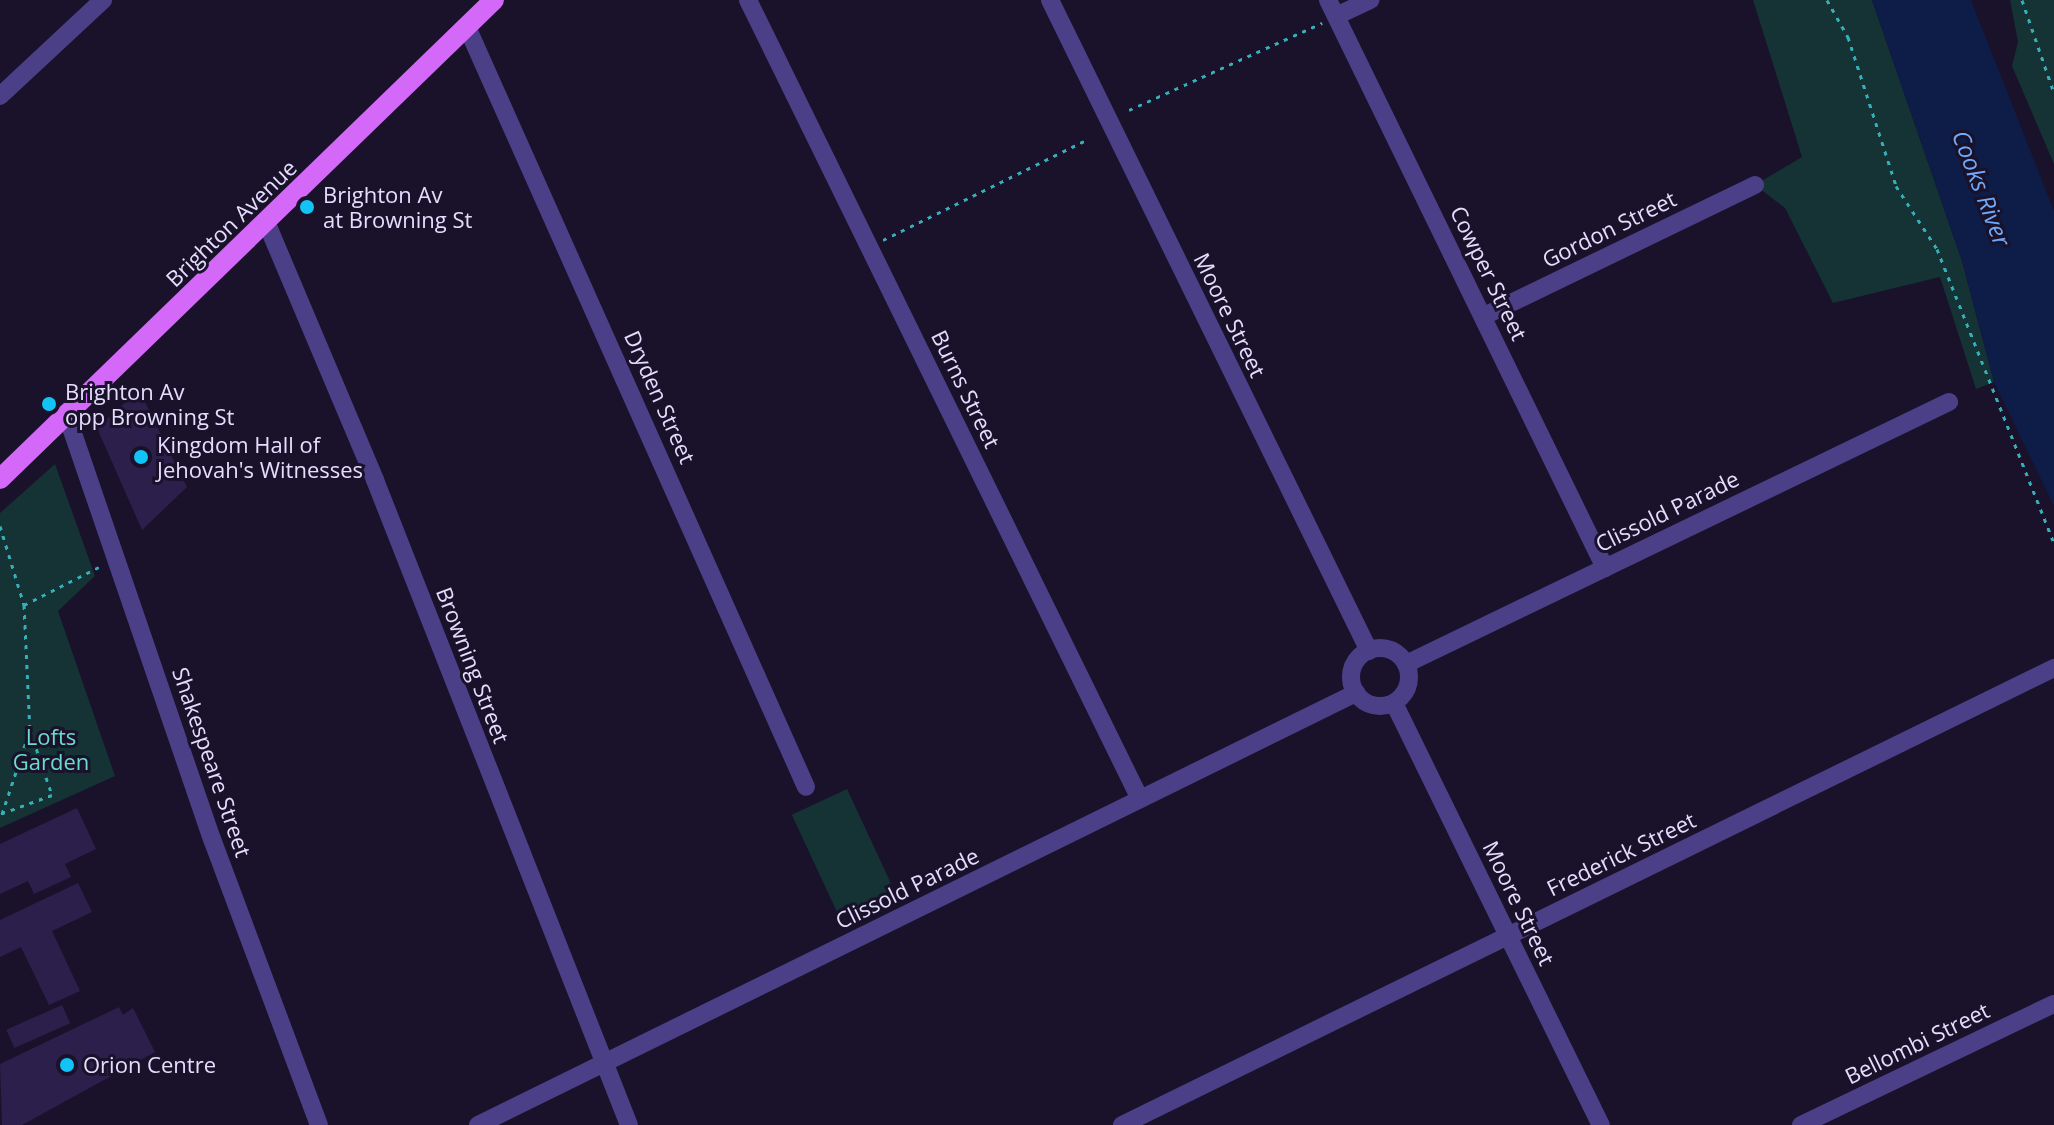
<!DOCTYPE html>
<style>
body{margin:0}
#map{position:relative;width:2054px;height:1125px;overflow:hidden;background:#19122a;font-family:"Open Sans",sans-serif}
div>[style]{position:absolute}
.green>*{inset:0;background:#153234;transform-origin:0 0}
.water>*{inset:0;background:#0e1c48}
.building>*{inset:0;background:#2d1f4b;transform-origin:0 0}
.path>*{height:3px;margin-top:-1.5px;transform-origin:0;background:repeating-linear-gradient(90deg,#36b0b8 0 4px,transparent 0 10px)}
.minor>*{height:18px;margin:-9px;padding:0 9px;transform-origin:9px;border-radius:9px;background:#4b4087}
.minor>.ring{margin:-9px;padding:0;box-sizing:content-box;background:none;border:18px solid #4b4087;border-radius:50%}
.major>*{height:20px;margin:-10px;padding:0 10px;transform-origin:10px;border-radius:10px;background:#d469f9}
.dots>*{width:22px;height:22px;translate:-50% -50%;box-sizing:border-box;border:4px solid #19122a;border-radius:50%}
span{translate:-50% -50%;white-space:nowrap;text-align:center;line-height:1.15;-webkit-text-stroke:6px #19122a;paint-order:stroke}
.poi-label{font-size:22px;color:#e5ddfe}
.left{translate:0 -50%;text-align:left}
.street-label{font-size:22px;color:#e5ddfe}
.park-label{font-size:22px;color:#6adccd}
.water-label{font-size:24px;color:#70a9f9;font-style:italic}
</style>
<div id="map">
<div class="green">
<i style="clip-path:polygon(1753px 0,1872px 0,1962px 261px,1994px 382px,1976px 389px,1940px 277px,1833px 303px,1785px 208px,1755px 185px,1802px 157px)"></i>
<i style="clip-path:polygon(2010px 0,2054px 0,2054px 164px,2012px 66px,2018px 42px)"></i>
<i style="clip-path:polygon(55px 464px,95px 576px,58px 611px,115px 776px,0 828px,0 513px)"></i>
<i style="left:847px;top:789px;width:113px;height:61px;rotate:65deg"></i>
</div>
<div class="water">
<i style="clip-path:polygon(1872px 0,1971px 0,2054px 211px,2054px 506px,1994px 382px,1962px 261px)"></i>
</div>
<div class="building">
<i style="clip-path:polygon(139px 390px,187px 487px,142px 530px,97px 428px)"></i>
<i style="clip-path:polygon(77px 808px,96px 849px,65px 864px,71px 877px,34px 894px,28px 881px,0 894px,0 844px)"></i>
<i style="clip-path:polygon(78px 883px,92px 912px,52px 931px,80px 991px,49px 1005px,21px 947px,0 957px,0 920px)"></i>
<i style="left:62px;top:1005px;width:20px;height:61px;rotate:66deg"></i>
<i style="clip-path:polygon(119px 1007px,123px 1015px,133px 1008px,155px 1052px,22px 1125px,2px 1125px,0 1064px)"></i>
</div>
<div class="path">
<i style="left:1827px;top:0;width:43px;rotate:60.4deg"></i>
<i style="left:1848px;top:37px;width:157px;rotate:72.1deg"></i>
<i style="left:1896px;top:186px;width:75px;rotate:56.9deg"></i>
<i style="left:1937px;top:249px;width:316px;rotate:68.3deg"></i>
<i style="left:2022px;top:0;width:98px;rotate:71deg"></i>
<i style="left:1129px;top:110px;width:212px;rotate:-24.3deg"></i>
<i style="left:883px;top:240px;width:229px;rotate:-26.2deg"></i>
<i style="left:0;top:526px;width:83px;rotate:73.1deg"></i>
<i style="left:24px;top:605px;width:125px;rotate:87.3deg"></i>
<i style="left:30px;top:730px;width:69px;rotate:71.3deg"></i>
<i style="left:52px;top:795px;width:55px;rotate:159.9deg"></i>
<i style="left:24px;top:605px;width:84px;rotate:-26.9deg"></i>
<i style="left:2px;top:814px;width:89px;rotate:-71.6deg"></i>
</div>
<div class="minor">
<i style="left:748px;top:0;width:890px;rotate:63.87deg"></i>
<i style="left:1050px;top:0;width:725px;rotate:63.89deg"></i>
<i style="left:1328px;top:0;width:632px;rotate:64deg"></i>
<i style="left:1336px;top:16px;width:38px;rotate:-25deg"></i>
<i style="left:467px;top:27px;width:832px;rotate:65.96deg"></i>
<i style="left:0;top:96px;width:141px;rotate:-43deg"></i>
<i style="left:267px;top:224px;width:278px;rotate:67.1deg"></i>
<i style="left:375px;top:480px;width:693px;rotate:68.51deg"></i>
<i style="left:1484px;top:316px;width:301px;rotate:-25.8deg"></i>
<i style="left:66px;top:413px;width:450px;rotate:71.1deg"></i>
<i style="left:212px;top:839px;width:305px;rotate:69.5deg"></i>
<i class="ring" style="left:1351px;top:648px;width:40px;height:40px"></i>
<i style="left:1406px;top:664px;width:603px;rotate:-25.76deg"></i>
<i style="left:1394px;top:703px;width:470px;rotate:63.9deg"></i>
<i style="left:478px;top:1125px;width:979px;rotate:-26.2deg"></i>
<i style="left:1122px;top:1125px;width:1038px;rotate:-26.12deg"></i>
<i style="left:1801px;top:1125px;width:280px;rotate:-25.6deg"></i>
</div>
<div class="major">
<i style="left:0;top:479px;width:688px;rotate:-44.12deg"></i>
</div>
<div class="dots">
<i style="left:307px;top:207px;background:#12c3f5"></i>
<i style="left:49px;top:404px;background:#12c3f5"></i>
<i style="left:141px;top:457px;background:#12c3f5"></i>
<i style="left:67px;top:1065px;background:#12c3f5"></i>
</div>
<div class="poi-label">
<span class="left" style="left:323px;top:207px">Brighton Av<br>at Browning St</span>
<span class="left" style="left:65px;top:404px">Brighton Av<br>opp Browning St</span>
<span class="left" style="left:157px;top:457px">Kingdom Hall of<br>Jehovah's Witnesses</span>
<span class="left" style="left:83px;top:1065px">Orion Centre</span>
</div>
<div class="street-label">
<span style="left:231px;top:223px;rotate:-44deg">Brighton Avenue</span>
<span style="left:1609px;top:229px;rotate:-26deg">Gordon Street</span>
<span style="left:1489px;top:273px;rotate:64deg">Cowper Street</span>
<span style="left:1230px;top:315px;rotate:64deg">Moore Street</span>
<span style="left:966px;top:389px;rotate:64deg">Burns Street</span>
<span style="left:660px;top:397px;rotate:66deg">Dryden Street</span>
<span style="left:1667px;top:511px;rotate:-26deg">Clissold Parade</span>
<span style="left:473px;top:665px;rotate:69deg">Browning Street</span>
<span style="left:212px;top:762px;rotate:71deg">Shakespeare Street</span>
<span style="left:1621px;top:854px;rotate:-26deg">Frederick Street</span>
<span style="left:907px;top:888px;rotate:-26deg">Clissold Parade</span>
<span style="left:1519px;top:903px;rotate:64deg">Moore Street</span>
<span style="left:1917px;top:1043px;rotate:-26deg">Bellombi Street</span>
</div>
<div class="park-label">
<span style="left:51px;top:749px">Lofts<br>Garden</span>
</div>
<div class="water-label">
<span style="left:1982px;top:188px;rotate:69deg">Cooks River</span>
</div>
</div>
